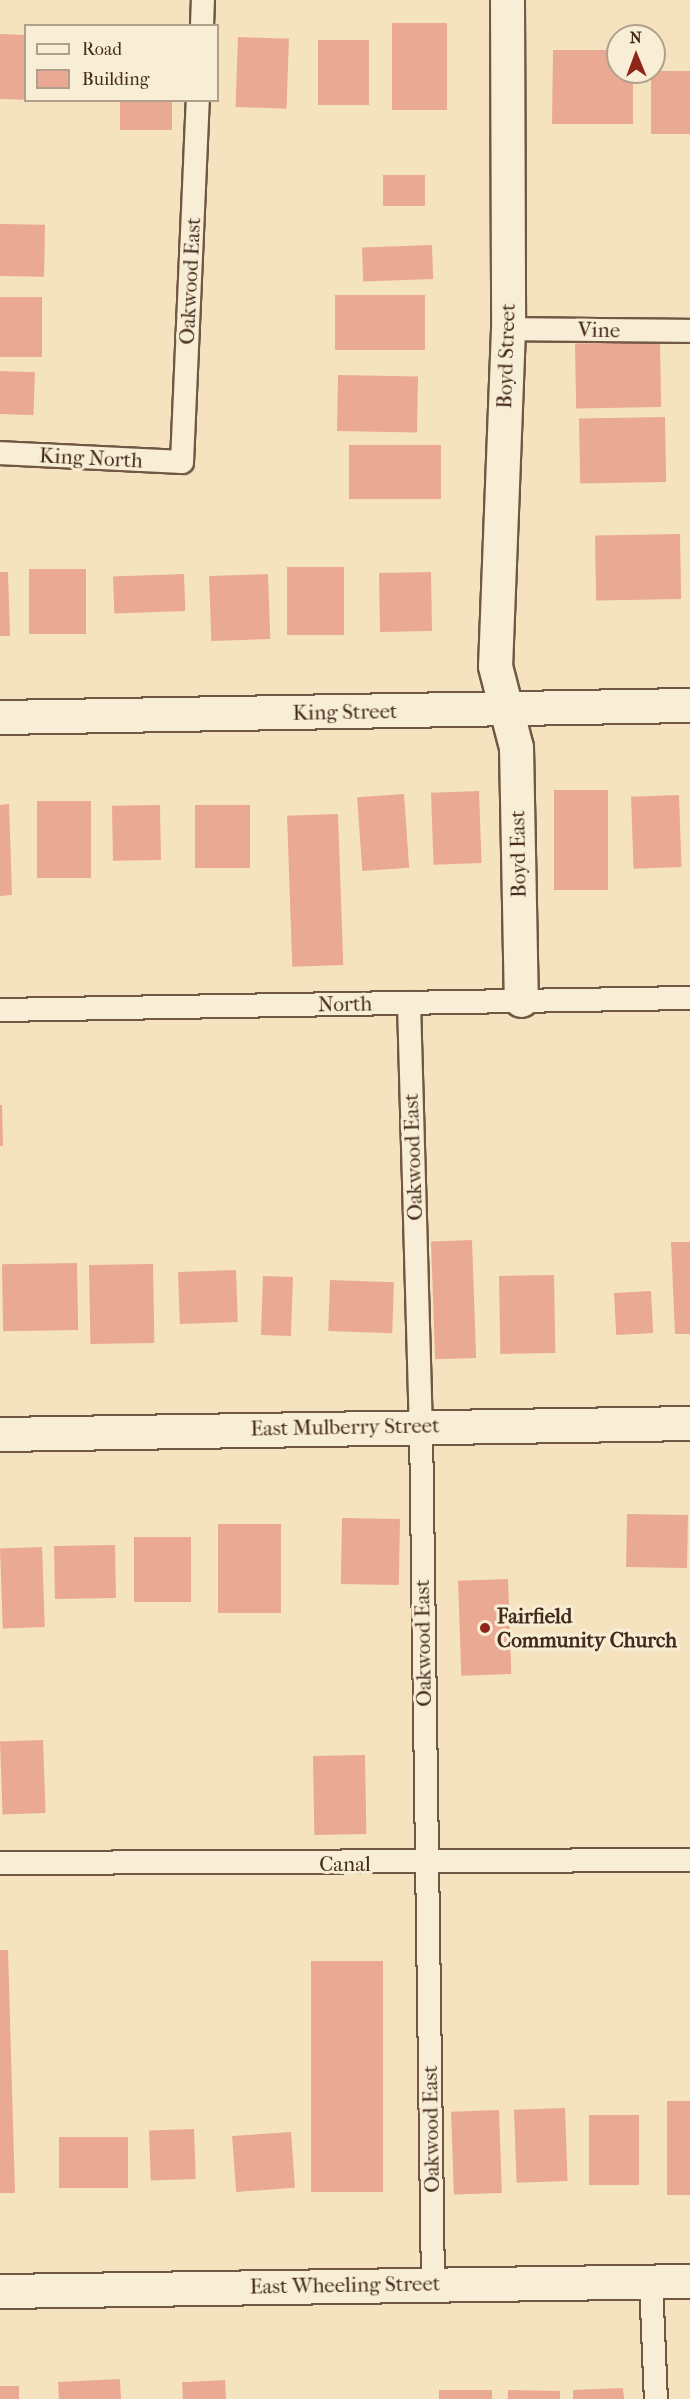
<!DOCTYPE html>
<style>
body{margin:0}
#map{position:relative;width:690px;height:2399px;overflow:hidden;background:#f5e3bf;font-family:"IM FELL French Canon",serif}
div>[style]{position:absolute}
.building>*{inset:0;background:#eaa992;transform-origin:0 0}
.roads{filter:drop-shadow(2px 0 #705845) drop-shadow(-2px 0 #705845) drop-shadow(0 2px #705845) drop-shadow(0 -2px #705845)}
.service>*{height:22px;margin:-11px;padding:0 11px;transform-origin:11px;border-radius:11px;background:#f8edd5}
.minor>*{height:33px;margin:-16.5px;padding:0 16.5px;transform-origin:16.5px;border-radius:16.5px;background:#f8edd5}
.tertiary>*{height:33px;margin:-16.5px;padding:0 16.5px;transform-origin:16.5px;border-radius:16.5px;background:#f8edd5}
.dots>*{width:16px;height:16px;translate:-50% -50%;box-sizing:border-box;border:3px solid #f8edd5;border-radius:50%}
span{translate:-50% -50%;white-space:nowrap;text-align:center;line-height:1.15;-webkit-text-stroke:6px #f8edd5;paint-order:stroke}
.street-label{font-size:21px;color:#43291c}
.poi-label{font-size:21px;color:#43291c;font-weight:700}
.left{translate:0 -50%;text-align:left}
.legend{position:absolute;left:24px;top:24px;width:195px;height:78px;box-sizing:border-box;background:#f8edd5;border:2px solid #b09f8b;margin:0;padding:8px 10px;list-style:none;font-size:18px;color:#43291c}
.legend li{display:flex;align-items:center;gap:12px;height:30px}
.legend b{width:30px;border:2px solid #b09f8b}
.north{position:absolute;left:606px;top:24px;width:60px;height:60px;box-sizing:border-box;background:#f8edd5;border:2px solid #b09f8b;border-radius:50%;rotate:359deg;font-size:16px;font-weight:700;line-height:24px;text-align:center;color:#43291c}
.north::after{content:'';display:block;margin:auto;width:21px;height:27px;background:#8f2418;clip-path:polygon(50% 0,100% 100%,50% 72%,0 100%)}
</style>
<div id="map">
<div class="building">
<i style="left:392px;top:23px;width:55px;height:87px"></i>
<i style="left:0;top:34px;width:26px;height:65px;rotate:2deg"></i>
<i style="left:238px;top:37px;width:51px;height:70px;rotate:2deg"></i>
<i style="left:318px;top:40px;width:51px;height:65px"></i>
<i style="clip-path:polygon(553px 50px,618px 50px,618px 72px,633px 72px,633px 124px,552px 124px)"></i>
<i style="left:690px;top:71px;width:63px;height:39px;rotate:90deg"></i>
<i style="left:120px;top:100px;width:52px;height:30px"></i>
<i style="left:383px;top:175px;width:42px;height:31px"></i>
<i style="left:0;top:224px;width:45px;height:52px;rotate:1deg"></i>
<i style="left:432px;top:245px;width:34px;height:70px;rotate:88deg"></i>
<i style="left:425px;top:295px;width:55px;height:90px;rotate:90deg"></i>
<i style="left:0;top:297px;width:42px;height:60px"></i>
<i style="left:660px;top:342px;width:65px;height:85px;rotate:89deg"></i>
<i style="left:0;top:371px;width:35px;height:43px;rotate:2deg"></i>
<i style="left:338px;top:375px;width:80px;height:56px;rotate:1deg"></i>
<i style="left:665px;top:417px;width:65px;height:86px;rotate:89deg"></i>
<i style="left:349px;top:445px;width:92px;height:54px"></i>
<i style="left:680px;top:534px;width:65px;height:85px;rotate:89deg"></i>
<i style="left:287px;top:567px;width:57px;height:68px"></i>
<i style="left:29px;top:569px;width:57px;height:65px"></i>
<i style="clip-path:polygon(0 572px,8px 572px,10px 636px,0 636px)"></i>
<i style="left:431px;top:572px;width:59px;height:52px;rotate:89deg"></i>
<i style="left:184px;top:574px;width:37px;height:71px;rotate:88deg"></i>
<i style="left:268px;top:574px;width:65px;height:59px;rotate:88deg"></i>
<i style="left:554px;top:790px;width:54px;height:100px"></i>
<i style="left:479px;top:791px;width:72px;height:48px;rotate:88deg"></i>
<i style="left:404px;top:794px;width:74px;height:47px;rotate:86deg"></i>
<i style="left:679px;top:795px;width:72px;height:48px;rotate:88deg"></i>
<i style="left:37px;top:801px;width:54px;height:77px"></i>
<i style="clip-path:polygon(9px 804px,12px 895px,0 896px,0 805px)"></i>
<i style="left:160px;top:805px;width:55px;height:48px;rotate:89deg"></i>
<i style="left:250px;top:805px;width:63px;height:55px;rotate:90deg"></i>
<i style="left:338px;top:814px;width:151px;height:51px;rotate:88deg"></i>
<i style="clip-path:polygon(0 1105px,2px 1105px,3px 1146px,0 1146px)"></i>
<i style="left:472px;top:1240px;width:118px;height:41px;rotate:88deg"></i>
<i style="clip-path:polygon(671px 1242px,690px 1242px,690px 1334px,675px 1334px)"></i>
<i style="left:77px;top:1263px;width:67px;height:75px;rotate:89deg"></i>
<i style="left:153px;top:1264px;width:79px;height:64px;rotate:89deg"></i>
<i style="left:236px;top:1270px;width:52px;height:58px;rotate:88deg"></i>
<i style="left:554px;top:1275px;width:78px;height:55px;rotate:89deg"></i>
<i style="left:263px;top:1276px;width:30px;height:59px;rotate:2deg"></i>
<i style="left:330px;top:1280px;width:64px;height:51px;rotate:2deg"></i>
<i style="left:651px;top:1291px;width:42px;height:37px;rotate:87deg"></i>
<i style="left:627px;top:1514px;width:61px;height:53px;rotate:1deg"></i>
<i style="left:342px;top:1518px;width:58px;height:66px;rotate:1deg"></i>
<i style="left:218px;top:1524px;width:63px;height:89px"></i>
<i style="left:134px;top:1537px;width:57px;height:65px"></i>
<i style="left:115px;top:1545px;width:53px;height:61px;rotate:89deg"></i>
<i style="left:42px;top:1547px;width:80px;height:42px;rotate:88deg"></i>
<i style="left:508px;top:1579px;width:95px;height:50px;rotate:88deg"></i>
<i style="left:43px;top:1740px;width:73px;height:43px;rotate:88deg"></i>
<i style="left:365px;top:1755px;width:79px;height:52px;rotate:89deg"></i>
<i style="clip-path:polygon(0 1950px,8px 1950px,15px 2193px,0 2193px)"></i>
<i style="left:383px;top:1961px;width:231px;height:72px;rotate:90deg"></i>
<i style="left:690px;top:2101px;width:94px;height:23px;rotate:90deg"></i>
<i style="left:565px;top:2108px;width:73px;height:51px;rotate:88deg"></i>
<i style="left:499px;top:2110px;width:83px;height:48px;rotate:88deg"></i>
<i style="left:589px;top:2115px;width:50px;height:70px"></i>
<i style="left:194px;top:2129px;width:50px;height:45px;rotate:88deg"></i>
<i style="left:291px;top:2132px;width:56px;height:59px;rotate:86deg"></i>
<i style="left:128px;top:2137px;width:51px;height:69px;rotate:90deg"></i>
<i style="clip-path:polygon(120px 2379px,121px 2399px,59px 2399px,58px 2382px)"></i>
<i style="left:225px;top:2380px;width:19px;height:43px;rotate:87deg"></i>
<i style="left:0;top:2386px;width:19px;height:13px"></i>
<i style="clip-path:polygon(623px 2388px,624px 2399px,573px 2399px,573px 2390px)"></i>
<i style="left:492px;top:2390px;width:9px;height:53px;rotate:90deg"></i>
<i style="left:508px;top:2390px;width:52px;height:9px;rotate:1deg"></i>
</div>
<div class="roads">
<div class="service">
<i style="left:202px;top:26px;width:26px;rotate:-88deg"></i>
<i style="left:508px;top:329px;width:182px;rotate:0.6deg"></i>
<i style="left:0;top:453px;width:182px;rotate:2.8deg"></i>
<i style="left:182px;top:462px;width:362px;rotate:-87.5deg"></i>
<i style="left:409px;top:1003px;width:423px;rotate:88.4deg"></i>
<i style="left:421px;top:1426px;width:858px;rotate:89.2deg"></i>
<i style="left:0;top:1010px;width:690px;rotate:-1deg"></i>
<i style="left:0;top:1863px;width:690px;rotate:-0.25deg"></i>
<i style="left:651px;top:2282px;width:117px;rotate:87.6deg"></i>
</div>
<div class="minor">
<i style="left:507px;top:0;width:329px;rotate:89.8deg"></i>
<i style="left:508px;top:329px;width:337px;rotate:92.2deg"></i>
<i style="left:495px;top:666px;width:84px;rotate:75.5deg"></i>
<i style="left:516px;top:747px;width:253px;rotate:88.9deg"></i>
<i style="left:0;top:717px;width:690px;rotate:-1deg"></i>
<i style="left:0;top:1434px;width:690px;rotate:-0.91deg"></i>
</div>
<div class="tertiary">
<i style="left:0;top:2291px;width:690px;rotate:-0.83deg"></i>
</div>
</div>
<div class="dots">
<i style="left:485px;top:1628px;background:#8f2418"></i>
</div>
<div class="street-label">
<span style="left:190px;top:281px;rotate:-87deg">Oakwood East</span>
<span style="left:599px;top:330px;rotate:1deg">Vine</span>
<span style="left:506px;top:356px;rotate:-88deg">Boyd Street</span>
<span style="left:91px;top:458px;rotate:3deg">King North</span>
<span style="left:345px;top:712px;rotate:-1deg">King Street</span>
<span style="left:518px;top:854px;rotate:-91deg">Boyd East</span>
<span style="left:345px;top:1004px;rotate:-1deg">North</span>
<span style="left:413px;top:1157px;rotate:-92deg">Oakwood East</span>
<span style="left:345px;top:1427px;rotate:-1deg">East Mulberry Street</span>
<span style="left:423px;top:1643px;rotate:-91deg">Oakwood East</span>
<span style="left:345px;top:1864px">Canal</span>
<span style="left:431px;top:2129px;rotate:-91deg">Oakwood East</span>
<span style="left:345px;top:2285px;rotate:-1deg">East Wheeling Street</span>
</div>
<div class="poi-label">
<span class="left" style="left:497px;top:1628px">Fairfield<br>Community Church</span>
</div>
<ul class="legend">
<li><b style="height:8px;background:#f8edd5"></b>Road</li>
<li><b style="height:16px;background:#eaa992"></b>Building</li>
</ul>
<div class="north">N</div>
</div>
